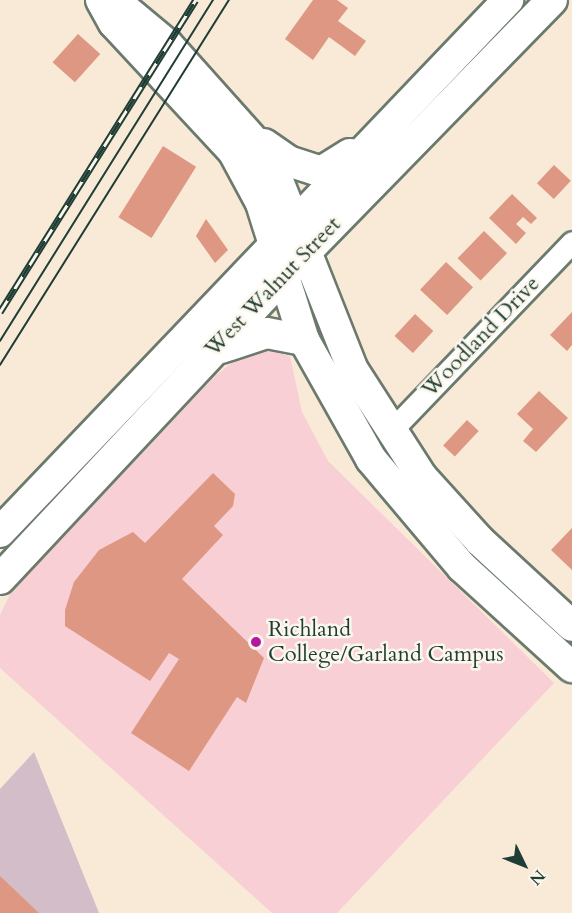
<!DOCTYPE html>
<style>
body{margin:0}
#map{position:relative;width:572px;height:913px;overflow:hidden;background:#f8ead7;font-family:Cardo,serif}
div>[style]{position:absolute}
.built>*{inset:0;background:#f7cfd4}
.industrial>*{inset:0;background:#d2bdc8}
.building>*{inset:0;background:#dd9783;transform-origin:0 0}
.roads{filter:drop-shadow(2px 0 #6b7a6d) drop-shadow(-2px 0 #6b7a6d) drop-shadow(0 2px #6b7a6d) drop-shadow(0 -2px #6b7a6d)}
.street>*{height:21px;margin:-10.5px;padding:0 10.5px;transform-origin:10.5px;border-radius:10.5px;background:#fff}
.secondary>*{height:30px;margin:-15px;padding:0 15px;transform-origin:15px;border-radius:15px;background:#fff}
.tram>*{height:1.5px;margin:-0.75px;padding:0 0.75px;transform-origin:0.75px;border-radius:0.75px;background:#1f3d34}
.rail>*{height:7px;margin-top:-3.5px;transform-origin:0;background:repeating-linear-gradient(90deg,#fbf7ec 0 14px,#1f3d34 0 28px);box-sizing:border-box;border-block:2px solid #1f3d34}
.dots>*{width:16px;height:16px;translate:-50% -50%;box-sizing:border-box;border:3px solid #fbf7ec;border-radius:50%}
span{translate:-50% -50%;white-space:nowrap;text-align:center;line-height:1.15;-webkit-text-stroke:5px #fbf7ec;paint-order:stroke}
.street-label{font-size:22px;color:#1f3d34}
.poi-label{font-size:22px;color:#1f3d34}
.left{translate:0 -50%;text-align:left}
.north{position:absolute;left:494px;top:835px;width:60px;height:60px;-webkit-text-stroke:4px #fbf7ec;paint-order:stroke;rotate:133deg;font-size:16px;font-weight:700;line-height:24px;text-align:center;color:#1f3d34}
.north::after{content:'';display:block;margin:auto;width:21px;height:27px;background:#1f3d34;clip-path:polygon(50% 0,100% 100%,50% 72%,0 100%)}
</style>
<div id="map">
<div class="built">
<i style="clip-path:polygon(269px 350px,290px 356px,302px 412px,328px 461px,554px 683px,337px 913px,272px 913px,0 668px,0 615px,10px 594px,215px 376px,243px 354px)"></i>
</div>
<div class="industrial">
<i style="clip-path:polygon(34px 752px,99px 913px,0 913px,0 789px)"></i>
</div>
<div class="building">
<i style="clip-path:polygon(313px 0,337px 0,348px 8px,338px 21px,366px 41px,355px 56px,329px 37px,313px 60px,285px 39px)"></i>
<i style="left:78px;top:34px;width:30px;height:38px;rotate:42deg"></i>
<i style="left:163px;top:146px;width:39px;height:84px;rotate:32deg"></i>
<i style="left:554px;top:165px;width:23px;height:25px;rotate:43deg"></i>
<i style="clip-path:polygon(512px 194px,537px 218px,531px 224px,523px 217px,516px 224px,526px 233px,516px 244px,489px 218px)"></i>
<i style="clip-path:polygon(206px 219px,228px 250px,215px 263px,196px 236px)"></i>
<i style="left:484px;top:231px;width:32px;height:38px;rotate:44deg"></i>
<i style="left:446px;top:262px;width:37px;height:38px;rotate:43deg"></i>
<i style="clip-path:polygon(572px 312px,572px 345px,567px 351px,550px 335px)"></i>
<i style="left:415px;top:314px;width:25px;height:30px;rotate:43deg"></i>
<i style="clip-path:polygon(539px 391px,568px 418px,536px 452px,523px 441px,533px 429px,517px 414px)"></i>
<i style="left:467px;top:420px;width:16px;height:35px;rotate:43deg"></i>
<i style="clip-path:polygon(213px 473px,235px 494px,233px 506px,214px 526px,223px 535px,182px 579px,264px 658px,246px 703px,237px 697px,189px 771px,131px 733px,179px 659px,169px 653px,150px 681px,65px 626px,65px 610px,74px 582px,99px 550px,133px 532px,145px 543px)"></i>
<i style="clip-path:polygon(572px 528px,572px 570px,551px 550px)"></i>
<i style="clip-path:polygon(0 876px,39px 913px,0 913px)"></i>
</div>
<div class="roads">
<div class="street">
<i style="left:390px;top:432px;width:263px;rotate:-46.2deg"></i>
</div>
<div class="secondary">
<i style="left:101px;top:0;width:26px;rotate:61deg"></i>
<i style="left:114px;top:23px;width:175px;rotate:47.1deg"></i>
<i style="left:233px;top:151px;width:59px;rotate:61.7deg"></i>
<i style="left:261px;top:203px;width:144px;rotate:72.6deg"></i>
<i style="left:304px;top:340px;width:137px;rotate:60.6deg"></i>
<i style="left:371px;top:459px;width:141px;rotate:49.9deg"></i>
<i style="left:462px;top:567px;width:149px;rotate:42.3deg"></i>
<i style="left:114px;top:0;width:70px;rotate:39.8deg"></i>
<i style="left:168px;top:45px;width:152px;rotate:48.2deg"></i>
<i style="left:269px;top:158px;width:228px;rotate:68.4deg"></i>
<i style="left:353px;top:370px;width:127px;rotate:57.2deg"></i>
<i style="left:422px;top:477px;width:86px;rotate:47.8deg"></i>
<i style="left:480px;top:541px;width:125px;rotate:42.7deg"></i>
<i style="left:264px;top:144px;width:29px;rotate:35deg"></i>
<i style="left:288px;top:161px;width:35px;rotate:18deg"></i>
<i style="left:321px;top:172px;width:34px;rotate:-32deg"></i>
<i style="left:221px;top:348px;width:48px;rotate:-18.1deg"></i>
<i style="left:267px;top:333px;width:38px;rotate:11deg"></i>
<i style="left:0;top:532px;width:736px;rotate:-46.32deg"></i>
<i style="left:0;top:579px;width:445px;rotate:-46.9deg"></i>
<i style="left:304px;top:254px;width:355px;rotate:-45.7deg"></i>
</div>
</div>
<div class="tram">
<i style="left:0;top:341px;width:402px;rotate:-58deg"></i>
<i style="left:0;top:365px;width:431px;rotate:-57.9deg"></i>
</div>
<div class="rail">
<i style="left:0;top:312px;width:368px;rotate:-57.9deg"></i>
</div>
<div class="dots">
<i style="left:256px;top:642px;background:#b5179e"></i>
</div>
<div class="street-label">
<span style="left:273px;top:287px;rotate:-46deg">West Walnut Street</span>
<span style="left:481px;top:337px;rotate:-46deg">Woodland Drive</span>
</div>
<div class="poi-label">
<span class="left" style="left:268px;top:642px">Richland<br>College/Garland Campus</span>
</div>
<div class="north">N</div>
</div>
